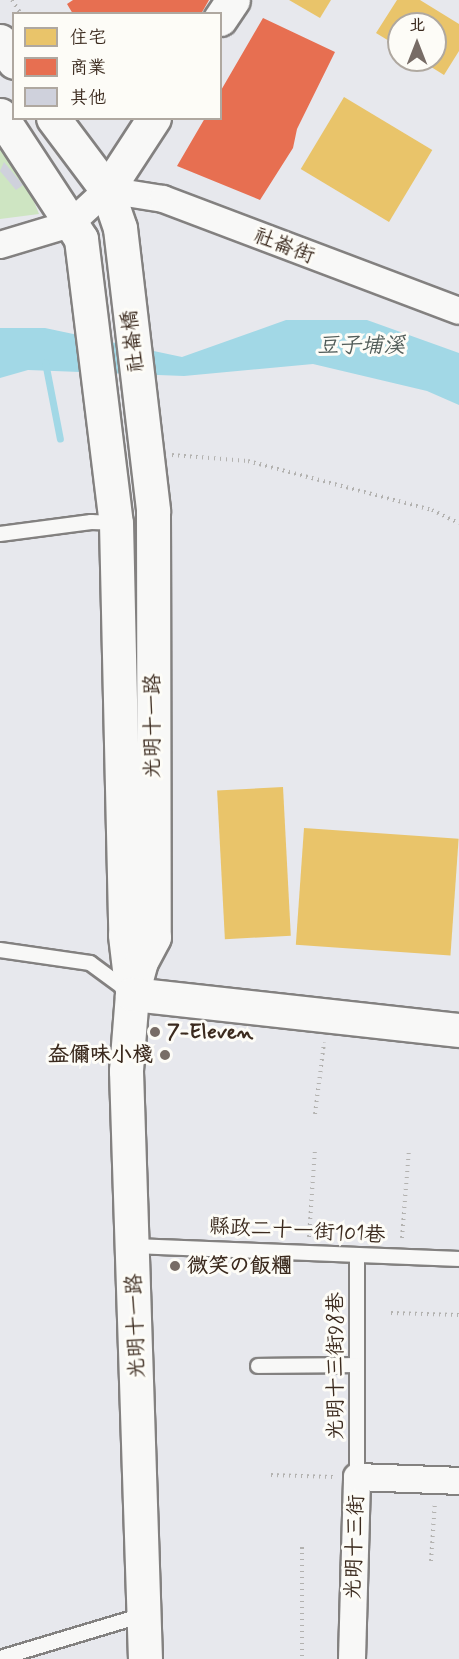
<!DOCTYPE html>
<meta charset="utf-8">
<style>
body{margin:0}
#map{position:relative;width:459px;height:1659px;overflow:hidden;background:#e7e8ed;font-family:Mynerve,"LXGW WenKai TC","Klee One",sans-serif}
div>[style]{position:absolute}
.green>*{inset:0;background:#cee5c2}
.water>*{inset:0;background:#a2d8e6}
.homes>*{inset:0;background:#e9c46a;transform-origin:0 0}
.shops>*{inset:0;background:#e76f51}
.stream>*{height:7px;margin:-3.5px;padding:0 3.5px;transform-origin:3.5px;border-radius:3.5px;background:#a2d8e6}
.building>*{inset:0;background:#cfd1dc}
.path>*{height:4px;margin-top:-2px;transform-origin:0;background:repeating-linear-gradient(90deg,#b3b2b0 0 1.5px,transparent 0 6px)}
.roads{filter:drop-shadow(2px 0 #838180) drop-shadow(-2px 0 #838180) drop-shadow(0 2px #838180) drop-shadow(0 -2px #838180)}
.lane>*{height:14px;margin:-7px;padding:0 7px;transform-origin:7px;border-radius:7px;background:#f8f8f7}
.street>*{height:26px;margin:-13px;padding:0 13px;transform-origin:13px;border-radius:13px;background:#f8f8f7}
.secondary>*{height:33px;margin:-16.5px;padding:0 16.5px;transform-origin:16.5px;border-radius:16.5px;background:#f8f8f7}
.dots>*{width:16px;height:16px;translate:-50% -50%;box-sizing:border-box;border:3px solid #fdfcf7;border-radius:50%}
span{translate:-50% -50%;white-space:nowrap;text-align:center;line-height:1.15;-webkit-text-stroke:6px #fdfcf7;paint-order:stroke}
.street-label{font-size:21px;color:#3b2a1e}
.poi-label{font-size:21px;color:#3b2a1e;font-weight:700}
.left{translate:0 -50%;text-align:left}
.right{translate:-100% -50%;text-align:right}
.water-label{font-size:22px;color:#515c59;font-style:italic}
.legend{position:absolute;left:12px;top:12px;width:210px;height:108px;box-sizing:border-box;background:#fdfcf7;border:2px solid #afa8a0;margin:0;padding:8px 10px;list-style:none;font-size:18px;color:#3b2a1e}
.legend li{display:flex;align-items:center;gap:12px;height:30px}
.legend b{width:30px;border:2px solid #afa8a0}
.north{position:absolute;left:387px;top:12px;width:60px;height:60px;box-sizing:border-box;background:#fdfcf7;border:2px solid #afa8a0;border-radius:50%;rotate:0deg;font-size:16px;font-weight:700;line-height:24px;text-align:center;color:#3b2a1e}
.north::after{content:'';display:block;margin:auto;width:21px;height:27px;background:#776c66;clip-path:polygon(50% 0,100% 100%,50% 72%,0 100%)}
</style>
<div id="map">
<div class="green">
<i style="clip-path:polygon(0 148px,26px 182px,39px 214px,0 219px)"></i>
</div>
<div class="water">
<i style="clip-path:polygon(286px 320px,367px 320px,459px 353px,459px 405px,427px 391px,313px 364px,184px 376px,28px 370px,0 378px,0 328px,45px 328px,182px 357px)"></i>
</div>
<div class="homes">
<i style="clip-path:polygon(289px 0,331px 0,320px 18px)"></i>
<i style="clip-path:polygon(397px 0,420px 0,459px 24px,459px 51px,444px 75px,420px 60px,435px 60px,435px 24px,399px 24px,399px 47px,376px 33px)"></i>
<i style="left:344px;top:97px;width:103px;height:84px;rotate:31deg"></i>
<i style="left:283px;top:787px;width:149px;height:66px;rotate:87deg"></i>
<i style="left:304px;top:828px;width:155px;height:117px;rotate:4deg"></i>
</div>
<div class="shops">
<i style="clip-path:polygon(73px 0,209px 0,201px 14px,73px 14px,67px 4px)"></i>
<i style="clip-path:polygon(263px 18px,335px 52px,297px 129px,293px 148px,260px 200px,177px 166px,205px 118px,220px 118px,220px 92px)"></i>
</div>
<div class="stream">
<i style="left:45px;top:362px;width:78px;rotate:79deg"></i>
</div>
<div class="building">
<i style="clip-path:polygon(4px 162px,23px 185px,16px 190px,0 171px)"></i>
</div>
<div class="path">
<i style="left:12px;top:0;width:17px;rotate:57deg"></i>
<i style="left:172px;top:455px;width:76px;rotate:4.5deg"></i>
<i style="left:248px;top:461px;width:190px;rotate:14.9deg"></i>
<i style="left:432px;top:510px;width:30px;rotate:26deg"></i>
<i style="left:315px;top:1114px;width:72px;rotate:-82.8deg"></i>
<i style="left:309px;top:1237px;width:89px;rotate:-86.1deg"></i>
<i style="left:402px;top:1238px;width:88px;rotate:-85.5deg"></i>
<i style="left:391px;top:1313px;width:68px;rotate:1.7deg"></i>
<i style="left:271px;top:1475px;width:62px;rotate:1.8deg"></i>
<i style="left:302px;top:1547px;width:112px;rotate:90deg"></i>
<i style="left:431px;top:1561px;width:59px;rotate:-86.1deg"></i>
</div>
<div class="roads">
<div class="lane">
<i style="left:0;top:534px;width:92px;rotate:-7.5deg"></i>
<i style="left:91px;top:522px;width:25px;rotate:2deg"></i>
<i style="left:0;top:950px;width:91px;rotate:8.2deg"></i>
<i style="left:90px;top:963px;width:47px;rotate:36.4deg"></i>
<i style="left:134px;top:1246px;width:325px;rotate:2.3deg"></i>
<i style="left:357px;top:1255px;width:222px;rotate:90deg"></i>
<i style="left:258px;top:1366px;width:99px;rotate:-0.6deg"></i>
<i style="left:0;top:1658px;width:149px;rotate:-16.7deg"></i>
</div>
<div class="street">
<i style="left:0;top:245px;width:73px;rotate:-16.7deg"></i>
<i style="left:70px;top:224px;width:50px;rotate:-42.6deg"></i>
<i style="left:107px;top:190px;width:57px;rotate:9.1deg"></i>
<i style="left:163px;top:199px;width:316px;rotate:20.7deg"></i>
<i style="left:352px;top:1659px;width:182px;rotate:-88.4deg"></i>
<i style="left:357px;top:1477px;width:102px;rotate:2.2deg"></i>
</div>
<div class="secondary">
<i style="left:220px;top:19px;width:23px;rotate:-56deg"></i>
<i style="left:0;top:41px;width:25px;rotate:56deg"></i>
<i style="left:0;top:115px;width:148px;rotate:56.8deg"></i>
<i style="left:81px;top:239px;width:286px;rotate:83deg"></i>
<i style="left:116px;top:523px;width:412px;rotate:88.7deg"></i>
<i style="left:125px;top:935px;width:51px;rotate:83.3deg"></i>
<i style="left:53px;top:118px;width:90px;rotate:53.1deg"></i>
<i style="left:107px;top:190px;width:40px;rotate:71.1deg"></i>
<i style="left:120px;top:228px;width:285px;rotate:83.3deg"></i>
<i style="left:153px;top:511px;width:426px;rotate:89.9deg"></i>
<i style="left:154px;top:937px;width:27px;rotate:118deg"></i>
<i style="left:141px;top:961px;width:34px;rotate:105deg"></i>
<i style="left:132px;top:994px;width:77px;rotate:94.5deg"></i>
<i style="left:126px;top:1071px;width:588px;rotate:88.15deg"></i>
<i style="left:107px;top:190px;width:86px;rotate:-56.9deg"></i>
<i style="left:132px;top:994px;width:329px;rotate:6.3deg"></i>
</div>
</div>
<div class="dots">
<i style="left:155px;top:1032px;background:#776c66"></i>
<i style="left:165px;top:1055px;background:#776c66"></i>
<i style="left:175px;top:1266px;background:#776c66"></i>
</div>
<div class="street-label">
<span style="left:284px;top:246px;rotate:21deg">社崙街</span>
<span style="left:133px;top:341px;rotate:-97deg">社崙橋</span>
<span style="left:153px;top:726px;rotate:-90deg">光明十一路</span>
<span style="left:297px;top:1231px;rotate:3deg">縣政二十一街101巷</span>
<span style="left:136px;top:1326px;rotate:-92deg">光明十一路</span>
<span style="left:336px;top:1366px;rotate:-90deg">光明十三街98巷</span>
<span style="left:355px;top:1547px;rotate:-88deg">光明十三街</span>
</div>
<div class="poi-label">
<span class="left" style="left:167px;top:1032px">7-Eleven</span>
<span class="right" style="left:153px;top:1055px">盇儞味小棧</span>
<span class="left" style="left:187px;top:1266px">微笑の飯糰</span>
</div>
<div class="water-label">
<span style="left:361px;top:347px">豆子埔溪</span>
</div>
<ul class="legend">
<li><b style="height:16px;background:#e9c46a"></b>住宅</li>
<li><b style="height:16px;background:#e76f51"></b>商業</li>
<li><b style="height:16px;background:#cfd1dc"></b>其他</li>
</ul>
<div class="north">北</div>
</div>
